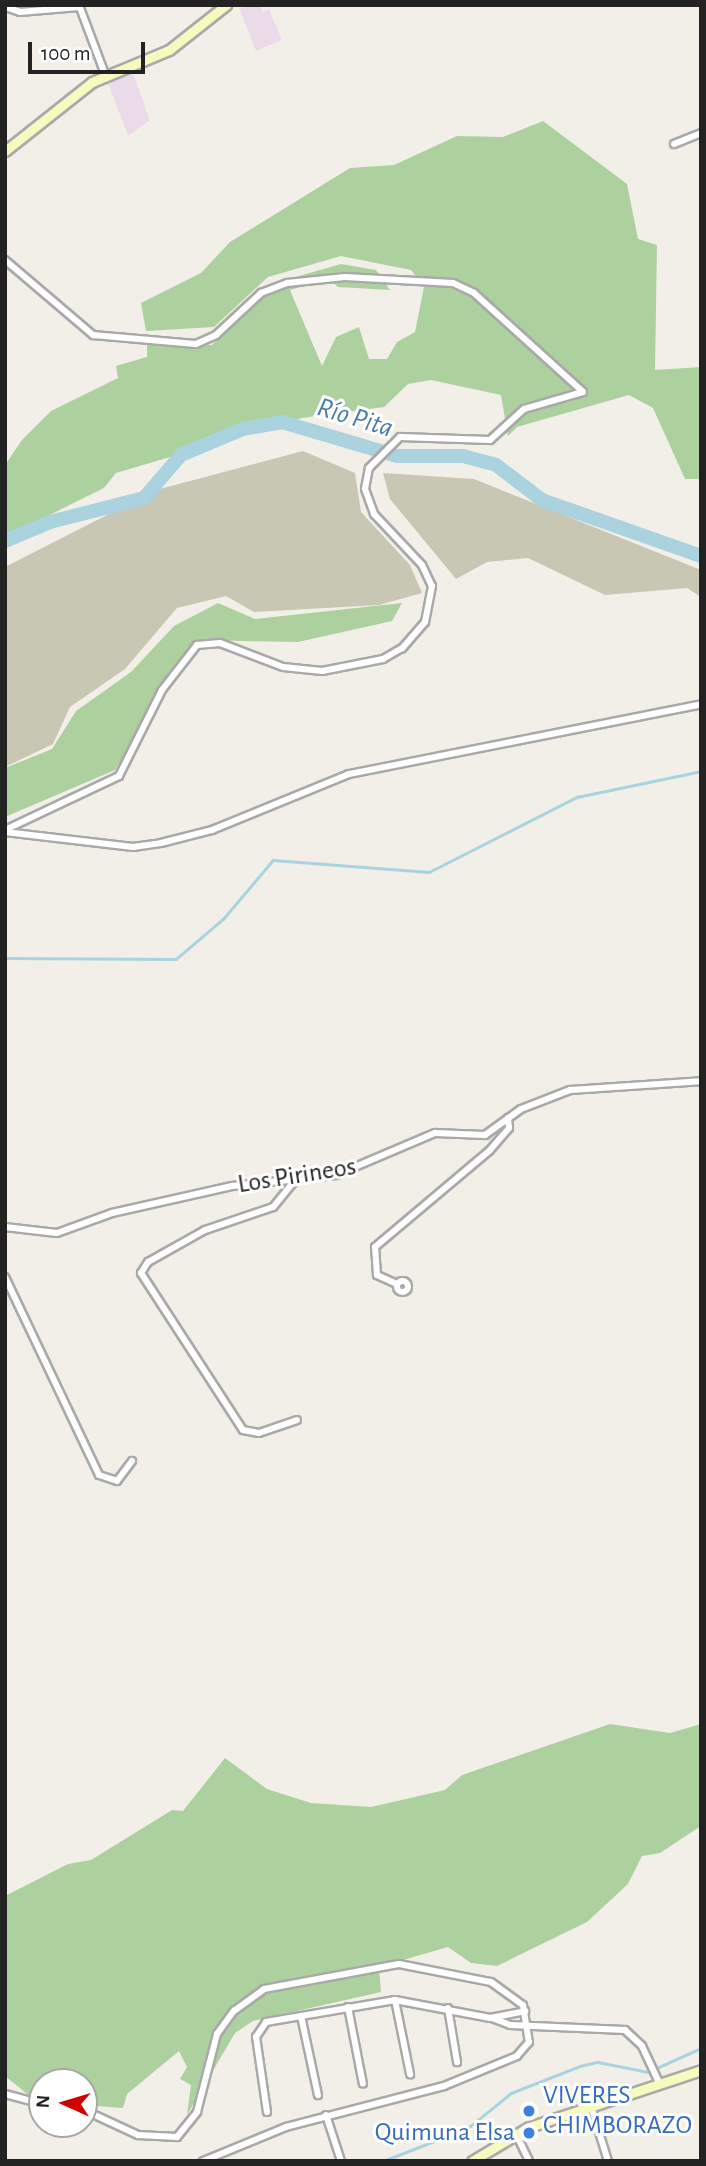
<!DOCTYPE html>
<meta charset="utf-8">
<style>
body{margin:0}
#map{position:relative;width:706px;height:2166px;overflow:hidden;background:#f2efe9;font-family:"Alegreya Sans",sans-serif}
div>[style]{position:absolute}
.industrial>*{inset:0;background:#ebdbe8}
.construction>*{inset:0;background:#c7c7b4}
.forest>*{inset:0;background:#add19e}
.stream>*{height:2.5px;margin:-1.25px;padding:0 1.25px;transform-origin:1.25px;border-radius:1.25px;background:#aad3df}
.river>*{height:14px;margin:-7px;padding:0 7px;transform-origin:7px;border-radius:7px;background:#aad3df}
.roads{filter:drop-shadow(2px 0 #a9a9a9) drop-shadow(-2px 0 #a9a9a9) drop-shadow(0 2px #a9a9a9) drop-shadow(0 -2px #a9a9a9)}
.street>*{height:6px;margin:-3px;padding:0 3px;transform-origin:3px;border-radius:3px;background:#fff}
.street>.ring{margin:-3px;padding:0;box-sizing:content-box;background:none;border:6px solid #fff;border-radius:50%}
.secondary>*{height:9px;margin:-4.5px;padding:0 4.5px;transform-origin:4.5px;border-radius:4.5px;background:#f7fabf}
.dots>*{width:19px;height:19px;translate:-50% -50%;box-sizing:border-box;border:4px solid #fff;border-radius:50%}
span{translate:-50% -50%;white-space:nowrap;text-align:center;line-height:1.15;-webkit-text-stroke:6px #fff;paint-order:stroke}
.street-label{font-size:26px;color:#222}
.shop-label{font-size:26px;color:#366cbe}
.left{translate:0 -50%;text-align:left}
.right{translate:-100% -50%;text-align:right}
.water-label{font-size:28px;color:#4a7aab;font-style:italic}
.frame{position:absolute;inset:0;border:7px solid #222;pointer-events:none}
.north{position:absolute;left:28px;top:2068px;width:70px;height:70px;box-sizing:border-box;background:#fff;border:2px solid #a7a7a7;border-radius:50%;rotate:274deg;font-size:19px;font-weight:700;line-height:28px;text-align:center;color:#222}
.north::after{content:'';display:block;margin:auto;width:24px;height:32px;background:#d40000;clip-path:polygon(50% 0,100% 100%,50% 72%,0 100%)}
.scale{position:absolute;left:28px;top:42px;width:117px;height:32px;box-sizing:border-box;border:4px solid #222;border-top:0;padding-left:9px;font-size:21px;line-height:24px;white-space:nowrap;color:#222;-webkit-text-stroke:5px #fff;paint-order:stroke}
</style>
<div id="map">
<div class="industrial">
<i style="clip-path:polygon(260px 5px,263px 12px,269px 9px,282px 40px,256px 51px,239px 8px)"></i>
<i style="clip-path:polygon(133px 74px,150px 120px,128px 136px,108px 83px)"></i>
</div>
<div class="construction">
<i style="clip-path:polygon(303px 451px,355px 473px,361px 512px,410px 565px,422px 593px,379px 605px,254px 612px,226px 596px,177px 608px,125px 669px,70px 707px,53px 744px,5px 767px,5px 567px,156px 490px)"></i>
<i style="clip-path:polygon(383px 473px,474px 479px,701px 570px,701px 597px,687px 588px,605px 595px,528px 558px,487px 562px,456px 579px,390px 499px)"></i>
</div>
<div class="forest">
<i style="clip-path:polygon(543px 121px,627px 184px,638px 239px,657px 245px,655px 370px,701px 367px,701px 479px,685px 479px,653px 408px,629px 395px,517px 427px,508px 436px,501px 395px,431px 380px,408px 384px,384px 407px,302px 418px,116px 473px,104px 488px,5px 537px,5px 465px,22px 440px,51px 411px,118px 378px,116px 366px,147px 357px,147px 344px,212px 345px,271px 284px,341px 264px,376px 270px,390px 290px,338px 287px,329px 279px,290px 290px,322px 366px,336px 337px,359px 327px,369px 359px,387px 359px,397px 342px,415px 332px,424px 287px,411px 270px,341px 256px,268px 277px,214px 327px,146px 331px,141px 303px,201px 273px,230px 242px,350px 168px,394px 165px,457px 136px,503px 137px)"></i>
<i style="clip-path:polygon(218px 603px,255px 619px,402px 603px,392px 621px,298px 642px,194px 640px,115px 770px,5px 817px,5px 768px,52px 749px,76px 711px,131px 672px,174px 626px)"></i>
<i style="clip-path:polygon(610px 1724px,670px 1733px,701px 1724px,701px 1826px,660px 1853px,642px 1856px,628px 1884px,587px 1922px,497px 1966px,471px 1963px,448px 1947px,379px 1967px,381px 1992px,253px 2021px,235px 2033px,187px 2115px,191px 2085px,180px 2079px,187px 2067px,179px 2051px,127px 2094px,123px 2108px,84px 2105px,84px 2082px,42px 2082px,42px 2106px,5px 2076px,5px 1896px,68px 1864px,91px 1860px,172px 1810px,183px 1811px,225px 1758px,267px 1789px,311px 1803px,371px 1807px,445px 1790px,462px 1775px)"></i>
</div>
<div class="stream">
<i style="left:5px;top:958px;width:171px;rotate:0.3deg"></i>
<i style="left:176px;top:959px;width:62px;rotate:-40.4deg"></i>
<i style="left:223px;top:919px;width:77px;rotate:-49.7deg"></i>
<i style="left:273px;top:860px;width:156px;rotate:4.4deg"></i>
<i style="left:429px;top:872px;width:166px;rotate:-26.9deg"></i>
<i style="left:577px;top:797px;width:127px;rotate:-11.8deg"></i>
<i style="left:383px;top:2161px;width:91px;rotate:-21.2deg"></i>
<i style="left:468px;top:2128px;width:55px;rotate:-39.1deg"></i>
<i style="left:511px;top:2093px;width:74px;rotate:-21.4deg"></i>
<i style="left:580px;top:2066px;width:18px;rotate:-13deg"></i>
<i style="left:598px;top:2062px;width:51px;rotate:11.3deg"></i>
<i style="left:648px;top:2072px;width:58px;rotate:-24.4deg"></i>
</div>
<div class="river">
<i style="left:5px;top:541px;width:49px;rotate:-22.9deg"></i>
<i style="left:50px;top:522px;width:97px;rotate:-14.3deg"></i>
<i style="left:144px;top:498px;width:57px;rotate:-49.3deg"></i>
<i style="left:181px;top:455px;width:67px;rotate:-22.8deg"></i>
<i style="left:243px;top:429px;width:40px;rotate:-10deg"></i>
<i style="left:282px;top:422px;width:120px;rotate:16.5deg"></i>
<i style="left:397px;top:456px;width:66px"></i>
<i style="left:463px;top:456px;width:34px;rotate:15deg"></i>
<i style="left:496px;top:465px;width:58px;rotate:37.3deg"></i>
<i style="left:542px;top:500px;width:169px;rotate:19.4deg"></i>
</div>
<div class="roads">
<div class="street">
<i style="left:79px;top:5px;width:74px;rotate:69.4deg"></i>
<i style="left:5px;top:7px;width:16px;rotate:18deg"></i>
<i style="left:20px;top:12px;width:59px;rotate:-4.8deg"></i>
<i style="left:674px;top:144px;width:29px;rotate:-22deg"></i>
<i style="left:5px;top:260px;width:116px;rotate:40.4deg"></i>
<i style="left:93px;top:335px;width:103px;rotate:5deg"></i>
<i style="left:196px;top:344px;width:22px;rotate:-24deg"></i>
<i style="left:216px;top:335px;width:62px;rotate:-43deg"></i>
<i style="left:261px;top:293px;width:28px;rotate:-21deg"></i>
<i style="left:287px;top:283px;width:58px;rotate:-5.9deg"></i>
<i style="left:345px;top:277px;width:108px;rotate:3.2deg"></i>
<i style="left:453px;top:283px;width:23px;rotate:25deg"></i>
<i style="left:474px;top:293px;width:147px;rotate:42.2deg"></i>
<i style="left:583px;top:392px;width:61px;rotate:163.9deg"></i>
<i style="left:524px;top:409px;width:46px;rotate:137.6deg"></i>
<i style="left:490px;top:440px;width:90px;rotate:-178.1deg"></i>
<i style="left:400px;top:437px;width:44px;rotate:135deg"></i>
<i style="left:369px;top:468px;width:21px;rotate:101deg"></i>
<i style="left:365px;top:489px;width:27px;rotate:70deg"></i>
<i style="left:374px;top:514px;width:70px;rotate:46.7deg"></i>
<i style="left:422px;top:565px;width:23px;rotate:65deg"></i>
<i style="left:432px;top:586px;width:37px;rotate:101deg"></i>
<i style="left:425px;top:622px;width:35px;rotate:131deg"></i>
<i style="left:402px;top:648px;width:22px;rotate:150deg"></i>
<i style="left:383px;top:659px;width:62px;rotate:168.9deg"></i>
<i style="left:322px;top:671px;width:39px;rotate:-174deg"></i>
<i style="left:283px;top:667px;width:67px;rotate:-159.1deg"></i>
<i style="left:220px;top:643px;width:23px;rotate:175deg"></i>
<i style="left:197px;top:645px;width:57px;rotate:127.9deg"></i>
<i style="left:162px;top:690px;width:96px;rotate:116.6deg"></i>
<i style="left:119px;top:776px;width:126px;rotate:154.7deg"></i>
<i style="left:5px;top:832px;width:129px;rotate:6.7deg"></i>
<i style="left:133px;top:847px;width:28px;rotate:-8deg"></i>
<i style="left:161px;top:843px;width:53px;rotate:-14.3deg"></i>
<i style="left:212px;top:830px;width:148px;rotate:-22.2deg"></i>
<i style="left:349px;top:774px;width:359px;rotate:-11.2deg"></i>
<i style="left:296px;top:1179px;width:36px;rotate:129deg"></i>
<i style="left:273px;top:1207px;width:72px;rotate:161.3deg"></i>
<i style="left:205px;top:1230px;width:65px;rotate:150.7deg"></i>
<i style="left:148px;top:1262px;width:13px;rotate:122deg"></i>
<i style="left:141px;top:1273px;width:187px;rotate:57deg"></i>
<i style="left:243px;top:1430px;width:16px;rotate:11deg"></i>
<i style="left:259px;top:1433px;width:40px;rotate:-18.9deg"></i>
<i style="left:5px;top:1227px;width:52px;rotate:6.6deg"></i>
<i style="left:57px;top:1233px;width:59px;rotate:-20deg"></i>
<i style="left:112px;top:1213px;width:123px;rotate:-12.7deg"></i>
<i style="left:232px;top:1186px;width:105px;rotate:-6deg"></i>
<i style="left:336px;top:1175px;width:108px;rotate:-23deg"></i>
<i style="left:435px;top:1133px;width:50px;rotate:2.3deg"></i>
<i style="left:485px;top:1135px;width:44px;rotate:-35.8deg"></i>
<i style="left:521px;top:1109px;width:53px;rotate:-21.2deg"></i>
<i style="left:570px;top:1090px;width:131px;rotate:-3.9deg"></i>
<i style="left:5px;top:1277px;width:219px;rotate:64.6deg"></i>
<i style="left:99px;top:1475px;width:19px;rotate:18deg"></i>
<i style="left:117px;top:1481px;width:25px;rotate:-53deg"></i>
<i class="ring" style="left:396.5px;top:1280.5px;width:5px;height:5px"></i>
<i style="left:397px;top:1284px;width:22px;rotate:-156deg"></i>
<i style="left:377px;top:1275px;width:28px;rotate:-94deg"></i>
<i style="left:375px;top:1247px;width:150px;rotate:-40.1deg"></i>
<i style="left:490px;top:1150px;width:29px;rotate:-49deg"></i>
<i style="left:509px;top:1128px;width:10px;rotate:-96deg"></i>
<i style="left:395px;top:2000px;width:76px;rotate:78.5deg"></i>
<i style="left:348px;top:2007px;width:78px;rotate:79deg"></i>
<i style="left:448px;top:2008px;width:55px;rotate:80.5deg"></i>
<i style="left:301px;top:2016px;width:81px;rotate:77.9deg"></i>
<i style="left:492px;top:2018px;width:19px;rotate:21deg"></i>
<i style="left:510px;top:2025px;width:115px;rotate:2.5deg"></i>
<i style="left:625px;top:2030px;width:23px;rotate:43deg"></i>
<i style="left:642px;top:2046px;width:40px;rotate:65deg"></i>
<i style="left:5px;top:2094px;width:38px;rotate:15deg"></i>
<i style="left:591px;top:2106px;width:58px;rotate:72.8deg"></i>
<i style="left:84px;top:2110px;width:60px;rotate:24.8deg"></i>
<i style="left:138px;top:2135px;width:39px;rotate:3deg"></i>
<i style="left:177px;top:2137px;width:32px;rotate:-51deg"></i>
<i style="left:197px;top:2112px;width:81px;rotate:-75.6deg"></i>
<i style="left:217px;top:2034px;width:29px;rotate:-54deg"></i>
<i style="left:234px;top:2011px;width:37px;rotate:-36deg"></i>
<i style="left:264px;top:1989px;width:137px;rotate:-10.5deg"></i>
<i style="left:399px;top:1964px;width:94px;rotate:11.1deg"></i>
<i style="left:491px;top:1982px;width:39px;rotate:36deg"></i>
<i style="left:523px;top:2005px;width:37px;rotate:81deg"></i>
<i style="left:529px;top:2042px;width:18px;rotate:131deg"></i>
<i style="left:517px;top:2056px;width:79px;rotate:157.7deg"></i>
<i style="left:444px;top:2086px;width:163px;rotate:165.5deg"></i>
<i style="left:286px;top:2127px;width:90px;rotate:157.7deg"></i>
<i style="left:267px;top:2112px;width:76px;rotate:-98.3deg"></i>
<i style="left:256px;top:2037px;width:18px;rotate:-56deg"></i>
<i style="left:266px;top:2022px;width:131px;rotate:-9.7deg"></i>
<i style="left:395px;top:2000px;width:97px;rotate:10.7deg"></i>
<i style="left:490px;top:2018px;width:36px;rotate:-11deg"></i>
<i style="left:326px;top:2115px;width:48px;rotate:71.9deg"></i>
<i style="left:516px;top:2134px;width:30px;rotate:64deg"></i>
</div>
<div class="secondary">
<i style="left:5px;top:151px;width:111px;rotate:-38.4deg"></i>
<i style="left:92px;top:82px;width:83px;rotate:-22.6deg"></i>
<i style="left:169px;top:50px;width:73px;rotate:-38.3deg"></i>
<i style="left:472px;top:2161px;width:66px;rotate:-30.8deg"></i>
<i style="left:529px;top:2127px;width:181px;rotate:-18.3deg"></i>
</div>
</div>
<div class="dots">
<i style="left:529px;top:2111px;background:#3f7fe0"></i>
<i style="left:529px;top:2133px;background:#3f7fe0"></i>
</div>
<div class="street-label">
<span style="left:297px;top:1176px;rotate:-9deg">Los Pirineos</span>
</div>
<div class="shop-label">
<span class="left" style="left:543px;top:2111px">VIVERES<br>CHIMBORAZO</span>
<span class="right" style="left:515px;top:2133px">Quimuna Elsa</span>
</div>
<div class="water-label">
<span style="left:355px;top:418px;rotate:17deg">Río Pita</span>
</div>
<div class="frame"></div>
<div class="north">N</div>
<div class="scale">100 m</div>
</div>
